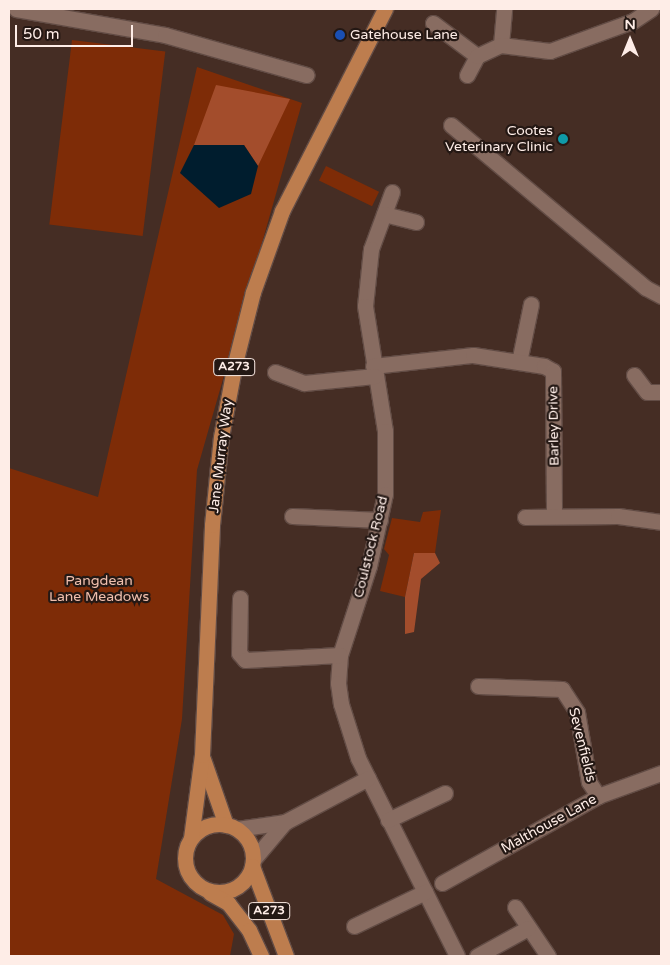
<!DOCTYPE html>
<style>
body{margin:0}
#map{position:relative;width:670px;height:965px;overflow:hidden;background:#452d24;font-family:"Varela Round",sans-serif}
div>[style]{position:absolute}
.green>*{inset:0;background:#7e2c07;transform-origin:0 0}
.forest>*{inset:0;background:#a34d2c}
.water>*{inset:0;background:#001d2e}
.roads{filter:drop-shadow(1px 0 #624c45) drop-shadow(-1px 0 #624c45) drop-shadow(0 1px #624c45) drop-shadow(0 -1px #624c45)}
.street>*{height:15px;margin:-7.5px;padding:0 7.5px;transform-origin:7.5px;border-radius:7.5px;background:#886c61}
.primary>*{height:15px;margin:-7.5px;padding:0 7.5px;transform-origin:7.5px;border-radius:7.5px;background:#bd7d4e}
.primary>.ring{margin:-7.5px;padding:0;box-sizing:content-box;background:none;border:15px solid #bd7d4e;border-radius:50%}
.dots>*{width:14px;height:14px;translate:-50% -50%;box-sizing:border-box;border:2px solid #241814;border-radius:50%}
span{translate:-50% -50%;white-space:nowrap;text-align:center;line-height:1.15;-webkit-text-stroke:4.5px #241814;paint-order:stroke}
.shield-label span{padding:1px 4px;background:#241814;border:1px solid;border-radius:4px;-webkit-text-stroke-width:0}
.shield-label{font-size:12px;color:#feede7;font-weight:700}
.poi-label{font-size:14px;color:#feede7}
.left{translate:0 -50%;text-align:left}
.right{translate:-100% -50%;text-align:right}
.street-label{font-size:14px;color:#feede7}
.park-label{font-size:14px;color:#f0bfad}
.frame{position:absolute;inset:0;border:10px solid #feede7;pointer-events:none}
.north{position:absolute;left:605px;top:15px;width:50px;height:50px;-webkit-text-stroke:4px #241814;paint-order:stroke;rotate:0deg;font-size:14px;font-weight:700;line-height:20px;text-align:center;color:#feede7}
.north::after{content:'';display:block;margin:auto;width:18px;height:22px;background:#feede7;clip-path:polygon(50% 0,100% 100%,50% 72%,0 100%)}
.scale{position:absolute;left:15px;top:25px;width:118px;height:22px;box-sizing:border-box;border:2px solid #feede7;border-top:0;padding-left:6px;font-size:15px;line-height:18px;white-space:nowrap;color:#feede7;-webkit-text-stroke:4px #241814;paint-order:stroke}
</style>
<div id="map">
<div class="green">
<i style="left:72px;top:40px;width:94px;height:186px;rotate:7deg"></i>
<i style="clip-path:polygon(197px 67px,302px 103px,197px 470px,182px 719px,156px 879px,223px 915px,234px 934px,230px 956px,9px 956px,9px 468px,98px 497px)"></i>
<i style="left:326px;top:166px;width:59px;height:16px;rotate:26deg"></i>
<i style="clip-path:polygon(441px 510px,435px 553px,414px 553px,405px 597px,380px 591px,389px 555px,384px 549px,392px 518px,420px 522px,423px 512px)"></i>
</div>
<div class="forest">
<i style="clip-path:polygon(216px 85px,290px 99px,258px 166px,244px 145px,194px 145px)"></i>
<i style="clip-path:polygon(414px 553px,435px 553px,440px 563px,421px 579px,414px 632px,405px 634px,405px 597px)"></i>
</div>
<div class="water">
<i style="clip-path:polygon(194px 145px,244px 145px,258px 166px,251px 194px,219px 208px,180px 173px)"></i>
</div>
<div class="roads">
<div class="street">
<i style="left:16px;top:9px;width:151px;rotate:9.9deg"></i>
<i style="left:165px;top:35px;width:147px;rotate:15.8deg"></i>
<i style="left:433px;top:23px;width:55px;rotate:36.9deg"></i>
<i style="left:501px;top:45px;width:36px;rotate:-85deg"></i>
<i style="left:467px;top:75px;width:21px;rotate:-62deg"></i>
<i style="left:477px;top:56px;width:26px;rotate:-25deg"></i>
<i style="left:501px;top:45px;width:49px;rotate:7deg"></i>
<i style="left:550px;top:51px;width:88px;rotate:-19.9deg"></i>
<i style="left:633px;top:21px;width:22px;rotate:-34deg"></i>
<i style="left:451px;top:125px;width:254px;rotate:39.9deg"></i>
<i style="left:646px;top:288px;width:17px;rotate:28deg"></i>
<i style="left:392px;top:192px;width:61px;rotate:110.2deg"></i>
<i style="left:371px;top:249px;width:57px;rotate:96deg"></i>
<i style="left:365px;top:306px;width:127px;rotate:80.9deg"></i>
<i style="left:385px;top:431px;width:63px;rotate:90deg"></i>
<i style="left:385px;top:494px;width:74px;rotate:102.5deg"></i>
<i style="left:369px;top:566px;width:94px;rotate:108deg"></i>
<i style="left:340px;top:655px;width:28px;rotate:94deg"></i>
<i style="left:338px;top:683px;width:21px;rotate:82deg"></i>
<i style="left:341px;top:704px;width:57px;rotate:72.5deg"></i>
<i style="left:358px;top:758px;width:221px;rotate:63.4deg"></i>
<i style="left:384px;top:214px;width:33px;rotate:14deg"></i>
<i style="left:519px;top:362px;width:59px;rotate:-78.3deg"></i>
<i style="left:373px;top:366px;width:101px;rotate:-6.3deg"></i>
<i style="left:473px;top:355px;width:72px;rotate:8.8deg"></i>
<i style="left:544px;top:366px;width:10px;rotate:29deg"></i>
<i style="left:553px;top:371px;width:145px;rotate:89.6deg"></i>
<i style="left:275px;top:372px;width:31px;rotate:21deg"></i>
<i style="left:304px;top:383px;width:71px;rotate:-5.6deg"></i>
<i style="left:634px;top:375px;width:21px;rotate:53deg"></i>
<i style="left:647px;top:392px;width:14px"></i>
<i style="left:292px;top:516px;width:88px;rotate:2.6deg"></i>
<i style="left:525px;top:517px;width:93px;rotate:-0.6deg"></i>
<i style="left:618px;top:516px;width:43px;rotate:7.9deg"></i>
<i style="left:240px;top:598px;width:55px;rotate:91deg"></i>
<i style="left:239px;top:653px;width:9px;rotate:49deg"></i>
<i style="left:245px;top:660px;width:95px;rotate:-3deg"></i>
<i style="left:478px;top:686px;width:84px;rotate:2deg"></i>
<i style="left:562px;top:689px;width:27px;rotate:57deg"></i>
<i style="left:577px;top:712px;width:71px;rotate:80.3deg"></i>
<i style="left:589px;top:782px;width:17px;rotate:57deg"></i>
<i style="left:388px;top:820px;width:63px;rotate:-25.3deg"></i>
<i style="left:237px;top:829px;width:49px;rotate:-8.3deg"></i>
<i style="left:285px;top:822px;width:94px;rotate:-27.9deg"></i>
<i style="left:253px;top:860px;width:50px;rotate:-49.9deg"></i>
<i style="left:442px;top:883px;width:179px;rotate:-29.1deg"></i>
<i style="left:598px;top:796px;width:67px;rotate:-20.1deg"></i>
<i style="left:515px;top:907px;width:59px;rotate:56deg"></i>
<i style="left:354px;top:926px;width:79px;rotate:-25.6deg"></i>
<i style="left:477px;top:956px;width:58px;rotate:-28.8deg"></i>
</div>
<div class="primary">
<i style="left:203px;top:759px;width:70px;rotate:70.8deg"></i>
<i class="ring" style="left:185px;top:824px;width:53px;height:53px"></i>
<i style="left:191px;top:838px;width:84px;rotate:-82.5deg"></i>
<i style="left:202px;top:755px;width:230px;rotate:-87.5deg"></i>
<i style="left:212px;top:525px;width:88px;rotate:-84.2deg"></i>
<i style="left:221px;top:437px;width:75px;rotate:-79.3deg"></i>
<i style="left:235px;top:363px;width:73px;rotate:-75.8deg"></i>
<i style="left:253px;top:292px;width:86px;rotate:-70.3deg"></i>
<i style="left:282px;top:211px;width:227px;rotate:-63deg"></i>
<i style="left:252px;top:866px;width:96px;rotate:69.3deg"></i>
<i style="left:210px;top:893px;width:21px;rotate:29deg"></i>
<i style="left:228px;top:903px;width:34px;rotate:52deg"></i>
<i style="left:249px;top:930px;width:29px;rotate:65deg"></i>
</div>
</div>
<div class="dots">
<i style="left:340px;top:35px;background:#1a4fb4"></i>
<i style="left:563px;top:139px;background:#0f9aa8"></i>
</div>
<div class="shield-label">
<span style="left:234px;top:367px">A273</span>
<span style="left:269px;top:911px">A273</span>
</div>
<div class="poi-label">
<span class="left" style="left:350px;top:35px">Gatehouse Lane</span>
<span class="right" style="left:553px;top:139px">Cootes<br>Veterinary Clinic</span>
</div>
<div class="street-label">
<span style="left:554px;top:426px;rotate:-91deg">Barley Drive</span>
<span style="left:221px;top:456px;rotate:-83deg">Jane Murray Way</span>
<span style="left:371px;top:547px;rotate:-76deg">Coulstock Road</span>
<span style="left:582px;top:745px;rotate:76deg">Sevenfields</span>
<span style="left:549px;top:824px;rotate:-29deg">Malthouse Lane</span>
</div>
<div class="park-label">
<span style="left:99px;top:589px">Pangdean<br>Lane Meadows</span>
</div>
<div class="frame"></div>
<div class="north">N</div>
<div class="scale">50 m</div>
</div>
